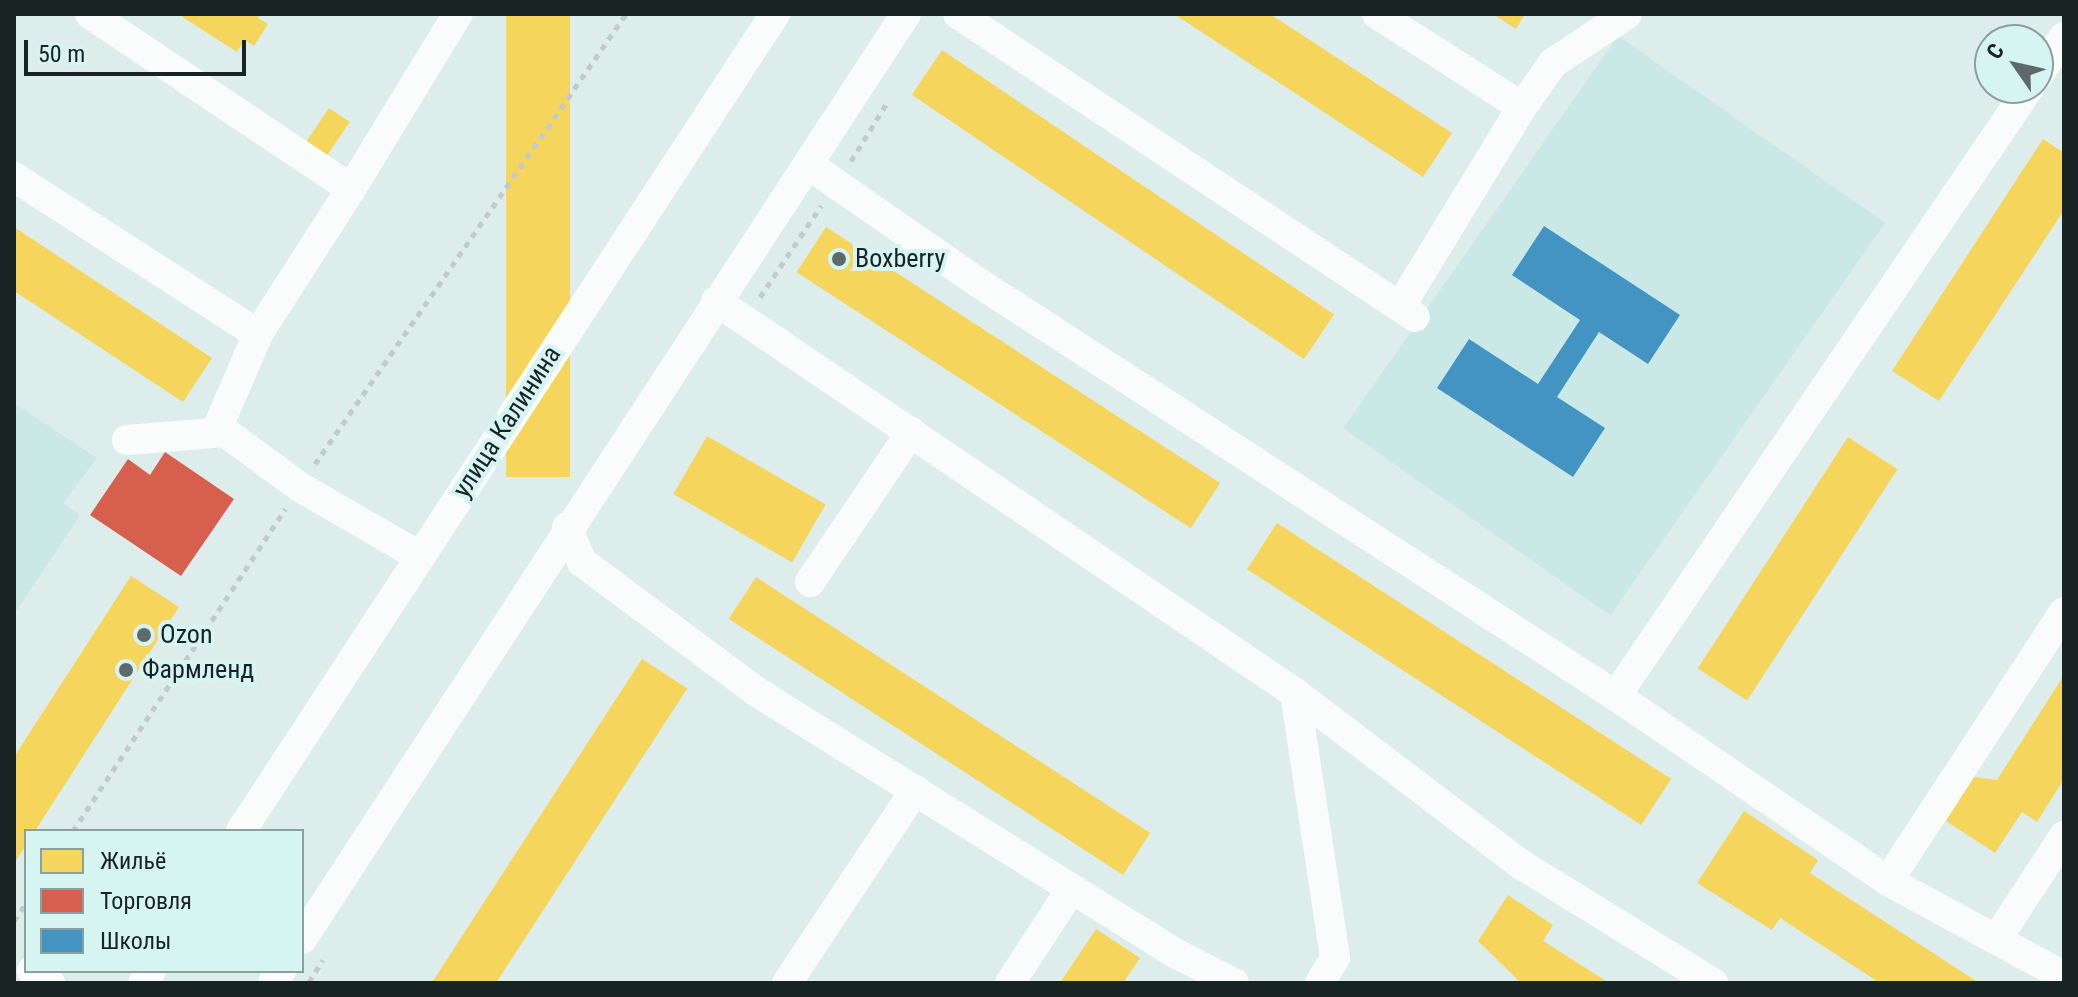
<!DOCTYPE html>
<meta charset="utf-8">
<style>
body{margin:0}
#map{position:relative;width:2078px;height:997px;overflow:hidden;background:#dcedec;font-family:"Roboto Condensed",sans-serif}
div>[style]{position:absolute}
.built>*{inset:0;background:#cae8e6;transform-origin:0 0}
.homes>*{inset:0;background:#f6d55c;transform-origin:0 0}
.shops>*{inset:0;background:#d6604d}
.schools>*{inset:0;background:#4393c3}
.path>*{height:5px;margin-top:-2.5px;transform-origin:0;background:repeating-linear-gradient(90deg,#c4caca 0 6px,transparent 0 12px)}
.minor>*{height:30px;margin:-15px;padding:0 15px;transform-origin:15px;border-radius:15px;background:#fafcfc}
.dots>*{width:22px;height:22px;translate:-50% -50%;box-sizing:border-box;border:4px solid #d5f4f2;border-radius:50%}
span{translate:-50% -50%;white-space:nowrap;text-align:center;line-height:1.15;-webkit-text-stroke:8px #d5f4f2;paint-order:stroke}
.poi-label{font-size:26px;color:#182323}
.left{translate:0 -50%;text-align:left}
.street-label{font-size:26px;color:#182323}
.frame{position:absolute;inset:0;border:16px solid #182323;pointer-events:none}
.legend{position:absolute;left:24px;top:829px;width:280px;height:144px;box-sizing:border-box;background:#d5f4f2;border:2px solid #89a09f;margin:0;padding:10px 14px;list-style:none;font-size:24px;color:#182323}
.legend li{display:flex;align-items:center;gap:16px;height:40px}
.legend b{width:40px;border:2px solid #89a09f}
.north{position:absolute;left:1974px;top:24px;width:80px;height:80px;box-sizing:border-box;background:#d5f4f2;border:2px solid #89a09f;border-radius:50%;rotate:304deg;font-size:22px;font-weight:700;line-height:32px;text-align:center;color:#182323}
.north::after{content:'';display:block;margin:auto;width:28px;height:36px;background:#5d6a69;clip-path:polygon(50% 0,100% 100%,50% 72%,0 100%)}
.scale{position:absolute;left:24px;top:40px;width:222px;height:36px;box-sizing:border-box;border:4px solid #182323;border-top:0;padding-left:10px;font-size:24px;line-height:28px;white-space:nowrap;color:#182323;-webkit-text-stroke:6px #d5f4f2;paint-order:stroke}
</style>
<div id="map">
<div class="built">
<i style="left:1618px;top:36px;width:326px;height:479px;rotate:35deg"></i>
<i style="clip-path:polygon(14px 403px,97px 458px,63px 503px,80px 515px,14px 614px)"></i>
</div>
<div class="homes">
<i style="clip-path:polygon(178px 14px,261px 14px,258px 18px,268px 24px,254px 46px,245px 40px,237px 52px)"></i>
<i style="left:506px;top:14px;width:64px;height:463px"></i>
<i style="clip-path:polygon(1174px 14px,1270px 14px,1452px 133px,1423px 177px)"></i>
<i style="clip-path:polygon(1493px 14px,1525px 14px,1516px 29px)"></i>
<i style="left:942px;top:50px;width:473px;height:54px;rotate:34deg"></i>
<i style="left:329px;top:108px;width:25px;height:44px;rotate:34deg"></i>
<i style="clip-path:polygon(2043px 139px,2064px 153px,2064px 210px,1939px 401px,1892px 371px)"></i>
<i style="clip-path:polygon(14px 227px,212px 358px,183px 402px,14px 291px)"></i>
<i style="left:826px;top:227px;width:470px;height:54px;rotate:33deg"></i>
<i style="left:707px;top:436px;width:137px;height:67px;rotate:30deg"></i>
<i style="left:1848px;top:437px;width:59px;height:276px;rotate:33deg"></i>
<i style="left:1277px;top:523px;width:470px;height:55px;rotate:33deg"></i>
<i style="clip-path:polygon(131px 576px,179px 607px,35px 831px,26px 831px,26px 845px,14px 864px,14px 757px)"></i>
<i style="left:756px;top:577px;width:470px;height:50px;rotate:33deg"></i>
<i style="left:642px;top:659px;width:54px;height:388px;rotate:33deg"></i>
<i style="clip-path:polygon(2064px 675px,2064px 779px,2037px 822px,2022px 812px,1995px 853px,1946px 821px,1974px 777px,1997px 780px)"></i>
<i style="clip-path:polygon(1744px 811px,1818px 860px,1810px 873px,1979px 983px,1880px 983px,1780px 918px,1772px 930px,1697px 883px)"></i>
<i style="clip-path:polygon(1508px 895px,1553px 925px,1543px 941px,1609px 983px,1521px 983px,1478px 941px)"></i>
<i style="clip-path:polygon(1096px 929px,1140px 958px,1123px 983px,1060px 983px)"></i>
</div>
<div class="shops">
<i style="clip-path:polygon(165px 452px,234px 499px,181px 576px,90px 515px,128px 459px,150px 475px)"></i>
</div>
<div class="schools">
<i style="clip-path:polygon(1544px 226px,1680px 315px,1648px 364px,1599px 332px,1557px 397px,1605px 428px,1573px 477px,1437px 388px,1469px 339px,1538px 384px,1580px 320px,1512px 275px)"></i>
</div>
<div class="path">
<i style="left:851px;top:161px;width:70px;rotate:-58.3deg"></i>
<i style="left:760px;top:297px;width:110px;rotate:-56.2deg"></i>
<i style="left:315px;top:464px;width:547px;rotate:-55.35deg"></i>
<i style="left:73px;top:831px;width:386px;rotate:-56.6deg"></i>
<i style="left:14px;top:921px;width:22px;rotate:-56deg"></i>
<i style="left:309px;top:982px;width:26px;rotate:-58deg"></i>
</div>
<div class="minor">
<i style="left:90px;top:14px;width:314px;rotate:33.8deg"></i>
<i style="left:351px;top:189px;width:172px;rotate:122.7deg"></i>
<i style="left:958px;top:14px;width:548px;rotate:33.55deg"></i>
<i style="left:1377px;top:14px;width:172px;rotate:32.7deg"></i>
<i style="left:1522px;top:107px;width:234px;rotate:121.4deg"></i>
<i style="left:2038px;top:75px;width:46px;rotate:-55.6deg"></i>
<i style="left:1522px;top:107px;width:54px;rotate:-54.8deg"></i>
<i style="left:1553px;top:63px;width:89px;rotate:-33.5deg"></i>
<i style="left:809px;top:165px;width:207px;rotate:34.8deg"></i>
<i style="left:979px;top:283px;width:759px;rotate:32.96deg"></i>
<i style="left:1616px;top:696px;width:329px;rotate:34.2deg"></i>
<i style="left:1888px;top:881px;width:200px;rotate:28.4deg"></i>
<i style="left:14px;top:177px;width:290px;rotate:32.8deg"></i>
<i style="left:258px;top:334px;width:101px;rotate:113.3deg"></i>
<i style="left:218px;top:427px;width:102px;rotate:36.2deg"></i>
<i style="left:300px;top:487px;width:138px;rotate:30.1deg"></i>
<i style="left:351px;top:189px;width:205px;rotate:-58.6deg"></i>
<i style="left:716px;top:301px;width:699px;rotate:34.1deg"></i>
<i style="left:1295px;top:693px;width:285px;rotate:37.2deg"></i>
<i style="left:1522px;top:865px;width:225px;rotate:31.7deg"></i>
<i style="left:127px;top:440px;width:99px;rotate:-4.6deg"></i>
<i style="left:567px;top:527px;width:38px;rotate:67deg"></i>
<i style="left:582px;top:562px;width:218px;rotate:36.6deg"></i>
<i style="left:757px;top:692px;width:495px;rotate:32deg"></i>
<i style="left:1177px;top:954px;width:64px;rotate:27deg"></i>
<i style="left:810px;top:582px;width:181px;rotate:-56deg"></i>
<i style="left:1295px;top:693px;width:268px;rotate:81.4deg"></i>
<i style="left:1335px;top:958px;width:29px;rotate:121deg"></i>
<i style="left:1616px;top:696px;width:735px;rotate:-55.81deg"></i>
<i style="left:241px;top:831px;width:976px;rotate:-56.83deg"></i>
<i style="left:1888px;top:881px;width:321px;rotate:-56.8deg"></i>
<i style="left:1998px;top:937px;width:121px;rotate:-56.8deg"></i>
<i style="left:302px;top:939px;width:1105px;rotate:-56.86deg"></i>
<i style="left:32px;top:971px;width:22px;rotate:34deg"></i>
<i style="left:143px;top:983px;width:14px;rotate:-56deg"></i>
<i style="left:273px;top:983px;width:14px;rotate:-56deg"></i>
<i style="left:787px;top:983px;width:232px;rotate:-56.4deg"></i>
<i style="left:1010px;top:983px;width:113px;rotate:-56.9deg"></i>
</div>
<div class="dots">
<i style="left:839px;top:259px;background:#5d6a69"></i>
<i style="left:144px;top:635px;background:#5d6a69"></i>
<i style="left:126px;top:670px;background:#5d6a69"></i>
</div>
<div class="poi-label">
<span class="left" style="left:855px;top:259px">Boxberry</span>
<span class="left" style="left:160px;top:635px">Ozon</span>
<span class="left" style="left:142px;top:670px">Фармленд</span>
</div>
<div class="street-label">
<span style="left:507px;top:422px;rotate:-57deg">улица Калинина</span>
</div>
<div class="frame"></div>
<ul class="legend">
<li><b style="height:22px;background:#f6d55c"></b>Жильё</li>
<li><b style="height:22px;background:#d6604d"></b>Торговля</li>
<li><b style="height:22px;background:#4393c3"></b>Школы</li>
</ul>
<div class="north">С</div>
<div class="scale">50 m</div>
</div>
